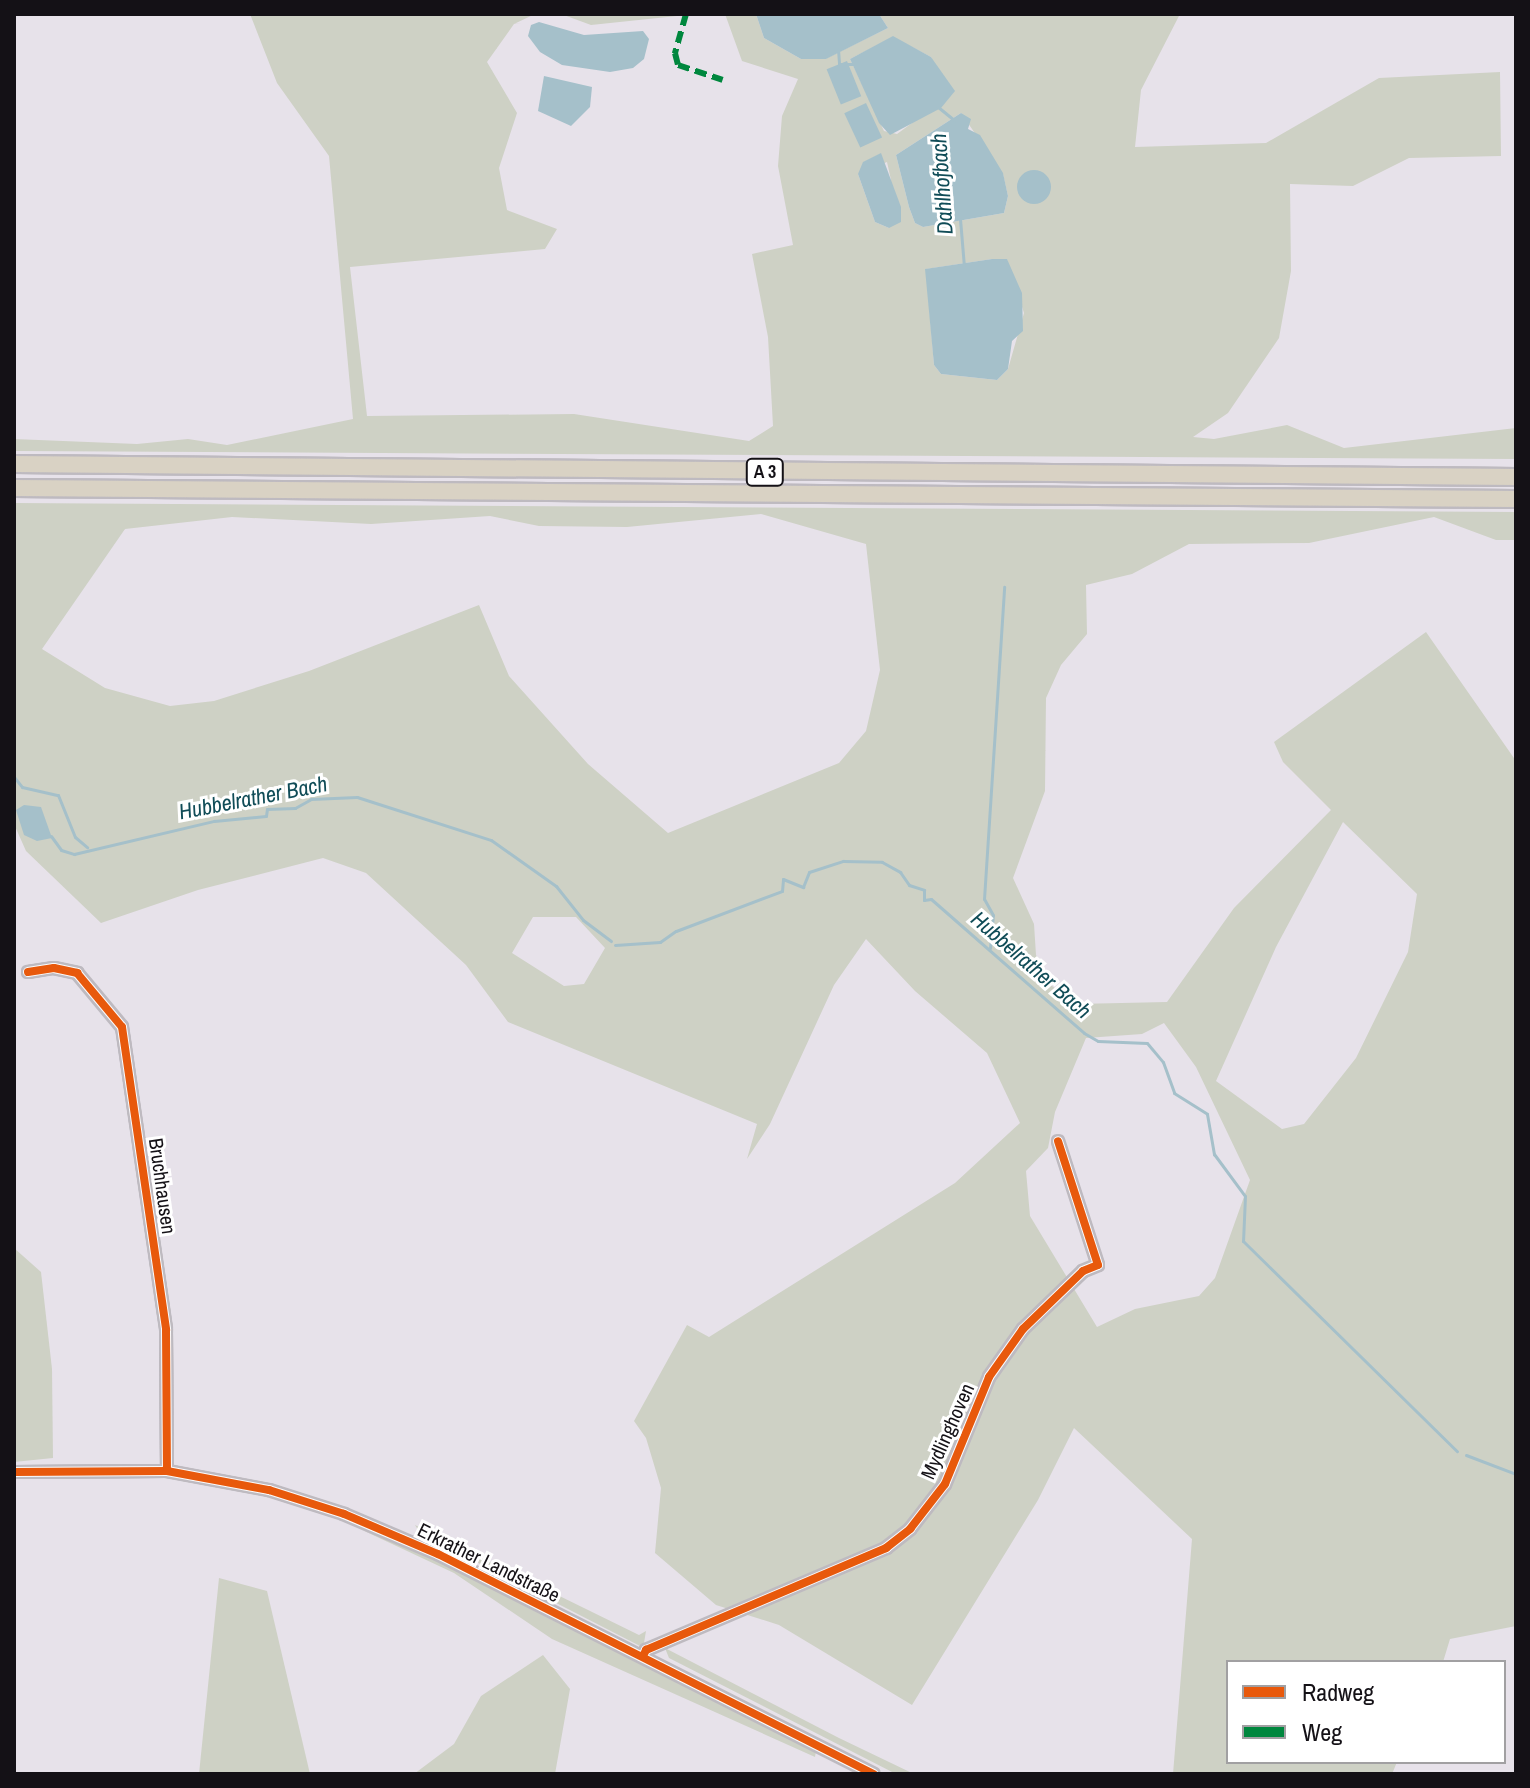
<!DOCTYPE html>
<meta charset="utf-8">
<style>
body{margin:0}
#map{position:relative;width:1530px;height:1788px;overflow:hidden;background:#e7e2ea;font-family:"Archivo Narrow",sans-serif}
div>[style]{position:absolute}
.green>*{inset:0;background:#ced1c5}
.water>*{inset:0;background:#a5c0ca;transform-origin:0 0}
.round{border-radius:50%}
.stream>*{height:3px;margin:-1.5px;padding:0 1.5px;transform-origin:1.5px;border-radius:1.5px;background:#a5c0ca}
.roads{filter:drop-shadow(2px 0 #bebac0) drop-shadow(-2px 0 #bebac0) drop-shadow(0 2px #bebac0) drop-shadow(0 -2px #bebac0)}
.minor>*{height:10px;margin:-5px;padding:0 5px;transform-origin:5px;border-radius:5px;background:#fbfbfc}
.highway>*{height:16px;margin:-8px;padding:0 8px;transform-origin:8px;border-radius:8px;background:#d9d2c4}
.quiet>*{height:6px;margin-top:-3px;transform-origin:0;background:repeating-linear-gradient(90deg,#00873e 0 12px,transparent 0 18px)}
.cycleway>*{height:8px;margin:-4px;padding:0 4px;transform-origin:4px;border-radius:4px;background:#e8590c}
span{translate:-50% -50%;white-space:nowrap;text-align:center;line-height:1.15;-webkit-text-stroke:6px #fff;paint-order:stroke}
.shield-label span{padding:2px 6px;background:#fff;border:2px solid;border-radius:6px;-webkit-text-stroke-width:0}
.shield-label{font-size:18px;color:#141116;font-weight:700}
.street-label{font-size:20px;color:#141116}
.water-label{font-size:22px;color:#104c57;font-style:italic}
.frame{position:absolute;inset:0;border:16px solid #141116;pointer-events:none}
.legend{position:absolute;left:1226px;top:1660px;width:280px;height:104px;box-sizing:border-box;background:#fff;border:2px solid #a1a0a2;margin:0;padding:10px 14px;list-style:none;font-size:24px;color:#141116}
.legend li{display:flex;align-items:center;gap:16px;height:40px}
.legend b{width:40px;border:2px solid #a1a0a2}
</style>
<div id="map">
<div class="green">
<i style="clip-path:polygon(evenodd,250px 14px,535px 14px,514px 24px,487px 62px,517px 113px,499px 168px,507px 210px,557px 229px,545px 249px,350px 267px,367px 416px,574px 414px,749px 441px,773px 426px,768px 337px,752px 254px,793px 245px,778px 166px,782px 116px,798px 79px,742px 61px,725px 14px,756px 14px,764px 38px,801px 59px,825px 59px,888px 28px,879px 14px,1180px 14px,1141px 90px,1135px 147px,1266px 143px,1379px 78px,1500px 72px,1501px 156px,1409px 158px,1353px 186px,1290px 184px,1291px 271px,1279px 338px,1228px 413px,1193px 437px,1214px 439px,1287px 425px,1344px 448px,1516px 428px,1516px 459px,14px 451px,14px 439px,137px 444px,188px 439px,227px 445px,353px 419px,329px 156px,277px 83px,250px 14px,893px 37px,931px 57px,946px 98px,897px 134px,884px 131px,850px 59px,893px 37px,250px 14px,961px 113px,1003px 174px,1008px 196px,1004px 213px,923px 227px,915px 223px,909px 207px,896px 155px,961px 113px,250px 14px,887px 162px,891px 180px,889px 228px,875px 222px,858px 174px,887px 162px,250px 14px,992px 259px,1007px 260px,1024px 313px,1008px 369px,997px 380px,941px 374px,934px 365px,926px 269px,992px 259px)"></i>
<i style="clip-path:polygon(561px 14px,696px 14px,591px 25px)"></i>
<i style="clip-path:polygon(evenodd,14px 503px,1516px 512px,1516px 540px,1496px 540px,1434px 517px,1309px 543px,1189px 544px,1132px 574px,1086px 585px,1087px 634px,1061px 665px,1046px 698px,1045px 791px,1013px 878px,1034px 924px,1036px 955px,1052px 986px,1076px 1004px,1167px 1002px,1234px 908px,1331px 810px,1283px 762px,1274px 742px,1426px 632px,1516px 761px,1516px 1626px,1450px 1639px,1443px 1662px,1228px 1662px,1228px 1762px,1397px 1762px,1392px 1774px,1173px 1774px,1192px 1539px,1074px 1428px,1038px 1500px,912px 1705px,779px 1625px,716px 1605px,655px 1553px,661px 1488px,646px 1438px,634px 1421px,687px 1325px,709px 1337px,955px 1183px,1020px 1123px,987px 1053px,915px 991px,866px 939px,834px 985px,770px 1124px,747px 1159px,757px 1124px,508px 1022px,466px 965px,366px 873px,323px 858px,198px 890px,101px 923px,26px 851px,14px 824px,14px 503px,761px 514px,866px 544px,880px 670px,866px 731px,839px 763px,668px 833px,588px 764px,509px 676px,479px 605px,309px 671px,214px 701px,170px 706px,105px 688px,42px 649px,125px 529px,232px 517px,371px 524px,490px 516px,539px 526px,627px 527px,761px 514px,14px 503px,1343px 822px,1417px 894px,1408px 952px,1356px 1058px,1304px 1124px,1282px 1129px,1216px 1081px,1276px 947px,1343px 822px,14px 503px,533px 917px,576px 917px,605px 948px,584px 984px,564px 986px,512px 953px,533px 917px,14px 503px,1164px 1023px,1196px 1067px,1250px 1180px,1215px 1278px,1199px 1296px,1135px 1309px,1097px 1327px,1030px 1216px,1026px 1171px,1048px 1148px,1055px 1112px,1086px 1038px,1142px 1034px,1164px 1023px)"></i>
<i style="clip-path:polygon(14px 1248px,41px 1272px,52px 1369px,53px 1458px,14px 1462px)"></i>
<i style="clip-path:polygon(415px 1525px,639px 1635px,646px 1631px,644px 1643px,640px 1646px,420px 1533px)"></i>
<i style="clip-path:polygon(358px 1528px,464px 1572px,816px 1751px,815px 1757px,552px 1639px,454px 1573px)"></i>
<i style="clip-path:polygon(219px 1578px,267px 1591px,310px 1774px,199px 1774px)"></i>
<i style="clip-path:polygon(665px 1648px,839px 1738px,914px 1774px,896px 1774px,669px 1658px)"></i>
<i style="clip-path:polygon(543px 1655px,570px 1689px,555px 1774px,414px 1774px,454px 1744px,481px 1696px)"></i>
</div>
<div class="water">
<i style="clip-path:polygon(756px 14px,879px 14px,888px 28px,826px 59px,801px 59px,764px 38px)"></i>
<i style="clip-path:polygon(539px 22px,584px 35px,643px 31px,649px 39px,644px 59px,633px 68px,610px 72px,562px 65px,540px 52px,528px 36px,531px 25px)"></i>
<i style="clip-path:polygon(893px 36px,931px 57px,955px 91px,941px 108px,890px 135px,879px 123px,850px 59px)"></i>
<i style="left:847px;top:61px;width:38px;height:22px;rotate:68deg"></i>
<i style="clip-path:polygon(544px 76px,592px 87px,590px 107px,571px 126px,538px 111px)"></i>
<i style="left:866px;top:103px;width:38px;height:24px;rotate:65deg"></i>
<i style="clip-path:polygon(961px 113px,971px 119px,968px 129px,980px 135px,1003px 173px,1008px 196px,1004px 213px,923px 227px,915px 223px,909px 207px,896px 155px)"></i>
<i style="clip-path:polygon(881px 153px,901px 207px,901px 222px,889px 228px,875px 222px,858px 174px,863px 162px)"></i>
<i class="round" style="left:1017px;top:170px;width:34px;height:34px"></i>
<i style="clip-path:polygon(992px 259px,1007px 259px,1022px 293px,1023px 331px,1012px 341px,1008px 369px,997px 380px,941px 374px,934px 365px,925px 269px)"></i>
<i style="clip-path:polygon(24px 805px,41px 807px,52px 838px,37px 841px,24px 835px,16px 810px)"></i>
</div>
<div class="stream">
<i style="left:838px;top:49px;width:15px;rotate:86deg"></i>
<i style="left:839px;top:64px;width:14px"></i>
<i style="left:938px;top:107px;width:21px;rotate:39deg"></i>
<i style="left:960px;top:219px;width:48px;rotate:85.2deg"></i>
<i style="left:14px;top:777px;width:13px;rotate:51deg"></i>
<i style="left:22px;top:787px;width:37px;rotate:13deg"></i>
<i style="left:58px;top:795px;width:45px;rotate:68deg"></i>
<i style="left:75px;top:837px;width:16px;rotate:40deg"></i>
<i style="left:51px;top:836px;width:17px;rotate:54deg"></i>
<i style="left:61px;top:850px;width:14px;rotate:17deg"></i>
<i style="left:74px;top:854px;width:144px;rotate:-13.3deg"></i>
<i style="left:214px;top:821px;width:52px;rotate:-5.5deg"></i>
<i style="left:266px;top:816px;width:7px;rotate:-82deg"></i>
<i style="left:267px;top:809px;width:28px;rotate:-2deg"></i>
<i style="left:295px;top:808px;width:18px;rotate:-29deg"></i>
<i style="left:311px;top:799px;width:46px;rotate:-2.5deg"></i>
<i style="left:357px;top:797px;width:141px;rotate:17.8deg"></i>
<i style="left:491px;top:840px;width:80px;rotate:35.3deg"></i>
<i style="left:556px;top:886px;width:43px;rotate:51.5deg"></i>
<i style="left:583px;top:920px;width:35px;rotate:37deg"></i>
<i style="left:615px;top:945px;width:45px;rotate:-3.8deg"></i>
<i style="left:660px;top:942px;width:19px;rotate:-35deg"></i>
<i style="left:676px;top:931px;width:113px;rotate:-20.7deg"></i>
<i style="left:782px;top:891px;width:12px;rotate:-85deg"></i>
<i style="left:783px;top:879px;width:22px;rotate:22deg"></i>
<i style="left:803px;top:887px;width:16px;rotate:-68deg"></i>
<i style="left:809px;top:872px;width:36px;rotate:-18deg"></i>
<i style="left:843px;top:861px;width:39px;rotate:1deg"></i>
<i style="left:882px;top:862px;width:21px;rotate:29deg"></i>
<i style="left:900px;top:872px;width:16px;rotate:55deg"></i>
<i style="left:909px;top:885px;width:16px;rotate:18deg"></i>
<i style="left:924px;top:890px;width:10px;rotate:90deg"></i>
<i style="left:924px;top:900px;width:7px;rotate:-8deg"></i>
<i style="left:931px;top:899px;width:203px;rotate:41.2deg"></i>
<i style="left:1084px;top:1033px;width:16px;rotate:30deg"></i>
<i style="left:1098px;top:1041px;width:49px;rotate:2.3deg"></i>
<i style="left:1147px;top:1043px;width:25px;rotate:50deg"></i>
<i style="left:1163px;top:1062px;width:33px;rotate:70deg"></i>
<i style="left:1174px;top:1093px;width:39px;rotate:32deg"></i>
<i style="left:1207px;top:1114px;width:41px;rotate:80.1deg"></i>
<i style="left:1214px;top:1154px;width:52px;rotate:53.6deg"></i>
<i style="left:1245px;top:1196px;width:45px;rotate:92.5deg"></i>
<i style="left:1243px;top:1241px;width:300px;rotate:44.5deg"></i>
<i style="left:990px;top:948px;width:33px;rotate:-85deg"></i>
<i style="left:993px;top:915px;width:18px;rotate:-119deg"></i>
<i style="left:984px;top:899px;width:313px;rotate:-86.3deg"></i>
<i style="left:1466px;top:1455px;width:53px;rotate:20.8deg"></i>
</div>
<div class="roads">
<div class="minor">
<i style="left:28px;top:972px;width:26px;rotate:-9deg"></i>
<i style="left:54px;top:968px;width:24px;rotate:12deg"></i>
<i style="left:77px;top:973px;width:70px;rotate:50.2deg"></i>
<i style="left:122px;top:1027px;width:306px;rotate:81.7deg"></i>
<i style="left:166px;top:1330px;width:141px;rotate:89.6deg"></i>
<i style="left:14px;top:1472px;width:153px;rotate:-0.4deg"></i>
<i style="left:167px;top:1471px;width:104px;rotate:10.6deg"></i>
<i style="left:269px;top:1490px;width:79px;rotate:17.7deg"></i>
<i style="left:344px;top:1514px;width:102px;rotate:23.1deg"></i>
<i style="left:438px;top:1554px;width:488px;rotate:26.8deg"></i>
<i style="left:643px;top:1656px;width:7px;rotate:-63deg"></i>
<i style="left:646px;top:1650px;width:261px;rotate:-23deg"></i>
<i style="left:886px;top:1548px;width:31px;rotate:-38deg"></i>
<i style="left:910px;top:1529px;width:57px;rotate:-52.1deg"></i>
<i style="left:945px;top:1484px;width:116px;rotate:-67.6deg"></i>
<i style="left:989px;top:1377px;width:59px;rotate:-54.7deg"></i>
<i style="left:1023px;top:1329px;width:83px;rotate:-44deg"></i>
<i style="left:1083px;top:1271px;width:16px;rotate:-22deg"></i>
<i style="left:1098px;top:1265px;width:130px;rotate:-107.9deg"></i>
</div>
<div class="highway">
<i style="left:14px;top:464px;width:1502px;rotate:0.5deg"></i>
<i style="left:14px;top:488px;width:1502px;rotate:0.42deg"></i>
</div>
</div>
<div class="quiet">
<i style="left:686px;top:14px;width:41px;rotate:105.8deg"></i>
<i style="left:675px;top:53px;width:12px;rotate:76deg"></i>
<i style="left:678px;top:65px;width:47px;rotate:18.4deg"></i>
</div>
<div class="cycleway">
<i style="left:28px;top:972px;width:26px;rotate:-9deg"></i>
<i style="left:54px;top:968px;width:24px;rotate:12deg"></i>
<i style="left:77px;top:973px;width:70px;rotate:50.2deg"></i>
<i style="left:122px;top:1027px;width:306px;rotate:81.7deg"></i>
<i style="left:166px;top:1330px;width:141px;rotate:89.6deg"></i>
<i style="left:14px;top:1472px;width:153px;rotate:-0.4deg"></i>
<i style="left:167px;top:1471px;width:104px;rotate:10.6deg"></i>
<i style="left:269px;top:1490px;width:79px;rotate:17.7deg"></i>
<i style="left:344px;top:1514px;width:102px;rotate:23.1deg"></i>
<i style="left:438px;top:1554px;width:488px;rotate:26.8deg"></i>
<i style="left:643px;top:1656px;width:7px;rotate:-63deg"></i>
<i style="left:646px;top:1650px;width:261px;rotate:-23deg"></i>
<i style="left:886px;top:1548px;width:31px;rotate:-38deg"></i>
<i style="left:910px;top:1529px;width:57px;rotate:-52.1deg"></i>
<i style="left:945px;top:1484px;width:116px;rotate:-67.6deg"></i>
<i style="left:989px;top:1377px;width:59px;rotate:-54.7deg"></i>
<i style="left:1023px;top:1329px;width:83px;rotate:-44deg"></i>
<i style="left:1083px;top:1271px;width:16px;rotate:-22deg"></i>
<i style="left:1098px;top:1265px;width:130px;rotate:-107.9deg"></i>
</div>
<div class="shield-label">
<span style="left:765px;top:472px">A 3</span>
</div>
<div class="street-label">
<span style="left:163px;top:1186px;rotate:82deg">Bruchhausen</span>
<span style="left:947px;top:1431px;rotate:-66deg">Mydlinghoven</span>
<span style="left:489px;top:1562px;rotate:26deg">Erkrather Landstraße</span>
</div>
<div class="water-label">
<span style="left:942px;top:184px;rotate:-94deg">Dahlhofbach</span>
<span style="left:253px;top:798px;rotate:-11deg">Hubbelrather Bach</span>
<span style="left:1031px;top:965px;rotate:41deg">Hubbelrather Bach</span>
</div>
<div class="frame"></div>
<ul class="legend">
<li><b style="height:10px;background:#e8590c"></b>Radweg</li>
<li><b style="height:10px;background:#00873e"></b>Weg</li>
</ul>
</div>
